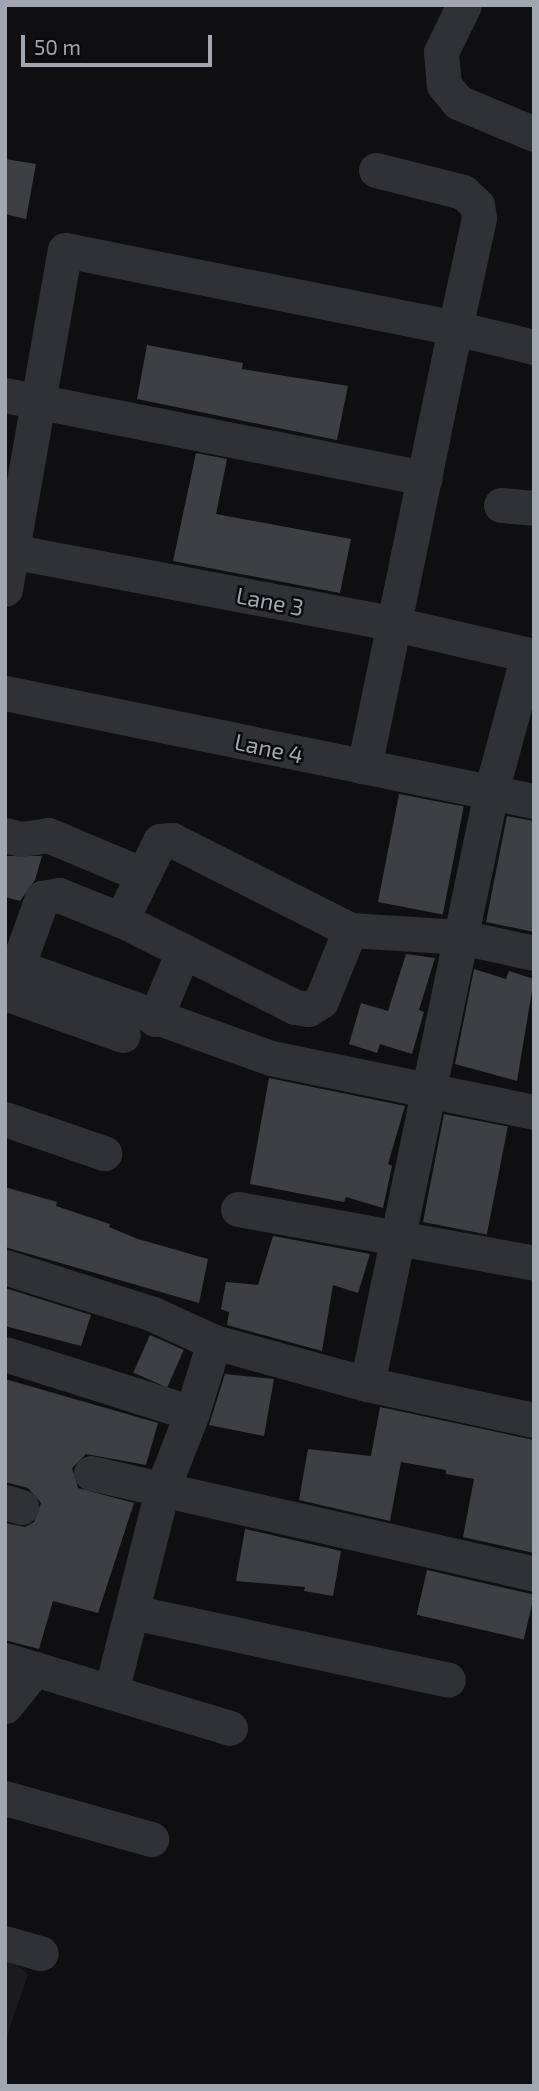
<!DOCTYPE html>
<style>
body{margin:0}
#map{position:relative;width:539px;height:2091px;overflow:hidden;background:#0f0f11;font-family:"Exo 2",sans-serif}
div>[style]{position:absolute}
.built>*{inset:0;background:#1b1b1e}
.building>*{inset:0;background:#3e3f44;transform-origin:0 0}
.minor>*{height:35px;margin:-17.5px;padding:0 17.5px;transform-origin:17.5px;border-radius:17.5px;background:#303136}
span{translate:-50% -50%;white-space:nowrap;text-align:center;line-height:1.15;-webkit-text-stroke:5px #0a0a0c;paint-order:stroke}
.street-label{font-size:23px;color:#a0a6b2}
.frame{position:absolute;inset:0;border:7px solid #a0a6b2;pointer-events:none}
.scale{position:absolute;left:21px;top:35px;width:191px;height:32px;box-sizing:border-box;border:4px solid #a0a6b2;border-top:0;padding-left:9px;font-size:21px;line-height:24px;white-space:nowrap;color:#a0a6b2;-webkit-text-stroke:5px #0a0a0c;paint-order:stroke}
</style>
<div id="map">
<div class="built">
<i style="clip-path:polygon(5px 1955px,28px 1974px,5px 2042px)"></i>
</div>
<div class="building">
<i style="clip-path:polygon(5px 159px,36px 164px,26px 219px,5px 214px)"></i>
<i style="clip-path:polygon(147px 345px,243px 363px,242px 369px,348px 386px,337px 440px,137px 399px)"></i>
<i style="clip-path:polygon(196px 453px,227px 459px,216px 514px,351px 539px,340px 593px,173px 561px)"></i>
<i style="left:399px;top:794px;width:66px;height:110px;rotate:11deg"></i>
<i style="clip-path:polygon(507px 816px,534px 821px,534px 932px,486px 922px)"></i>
<i style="clip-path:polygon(6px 856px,42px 856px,35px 880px,20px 901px,5px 897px)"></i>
<i style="clip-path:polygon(406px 954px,435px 958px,419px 1010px,424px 1012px,412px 1054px,380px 1044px,377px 1053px,349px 1044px,361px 1003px,388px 1011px)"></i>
<i style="clip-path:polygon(474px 969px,506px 979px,509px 971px,534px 979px,517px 1081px,455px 1064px)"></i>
<i style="clip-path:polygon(269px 1078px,405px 1106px,388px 1164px,392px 1166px,383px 1208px,346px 1197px,344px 1202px,250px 1184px)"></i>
<i style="left:444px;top:1114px;width:65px;height:110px;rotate:11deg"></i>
<i style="clip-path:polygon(5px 1187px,57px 1202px,56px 1206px,110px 1224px,109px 1227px,138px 1239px,208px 1259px,199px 1303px,5px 1247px)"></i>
<i style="clip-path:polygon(273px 1236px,370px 1254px,358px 1293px,333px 1285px,322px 1351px,227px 1325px,229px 1312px,221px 1309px,226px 1282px,258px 1285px)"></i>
<i style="clip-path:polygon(5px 1288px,91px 1315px,81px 1346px,5px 1326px)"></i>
<i style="left:150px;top:1335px;width:37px;height:41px;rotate:24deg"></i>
<i style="clip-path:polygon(225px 1374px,274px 1379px,264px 1436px,209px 1425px)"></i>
<i style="clip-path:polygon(5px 1379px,158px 1423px,146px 1465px,86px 1454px,72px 1468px,78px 1488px,134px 1503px,98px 1613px,53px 1601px,39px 1649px,5px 1640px,5px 1523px,25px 1527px,34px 1522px,41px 1503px,28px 1488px,5px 1482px)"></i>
<i style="clip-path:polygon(380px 1407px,534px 1440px,534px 1553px,463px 1537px,474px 1479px,446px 1474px,446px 1470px,401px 1462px,390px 1521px,299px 1500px,308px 1449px,371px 1456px)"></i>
<i style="clip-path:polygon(245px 1529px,341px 1551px,333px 1596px,304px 1591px,305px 1587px,236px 1581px)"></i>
<i style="left:427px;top:1570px;width:110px;height:46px;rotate:13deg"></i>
</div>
<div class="minor">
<i style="left:464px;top:5px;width:52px;rotate:116.1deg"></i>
<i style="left:441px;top:52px;width:33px;rotate:85deg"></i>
<i style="left:444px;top:85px;width:22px;rotate:51deg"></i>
<i style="left:458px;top:102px;width:82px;rotate:22.8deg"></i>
<i style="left:376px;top:170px;width:90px;rotate:14.2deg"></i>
<i style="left:463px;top:192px;width:19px;rotate:43deg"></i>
<i style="left:477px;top:205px;width:13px;rotate:81deg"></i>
<i style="left:479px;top:218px;width:113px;rotate:102.3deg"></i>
<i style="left:455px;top:328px;width:81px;rotate:13.5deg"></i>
<i style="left:5px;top:395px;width:428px;rotate:11.2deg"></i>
<i style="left:501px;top:505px;width:33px;rotate:5deg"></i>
<i style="left:5px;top:550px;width:397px;rotate:10.7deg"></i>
<i style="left:395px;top:624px;width:143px;rotate:13deg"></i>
<i style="left:5px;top:589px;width:344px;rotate:-80deg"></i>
<i style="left:65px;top:250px;width:398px;rotate:11.3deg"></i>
<i style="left:455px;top:328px;width:448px;rotate:101.7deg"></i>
<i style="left:5px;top:693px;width:540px;rotate:11.54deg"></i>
<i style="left:5px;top:835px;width:16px;rotate:14deg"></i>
<i style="left:21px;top:839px;width:27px;rotate:-8deg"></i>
<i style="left:48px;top:835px;width:103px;rotate:22.8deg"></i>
<i style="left:121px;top:920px;width:88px;rotate:-63.7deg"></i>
<i style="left:160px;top:841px;width:12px;rotate:-5deg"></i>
<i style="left:172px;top:840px;width:199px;rotate:26.8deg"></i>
<i style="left:350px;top:930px;width:110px;rotate:3.6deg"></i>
<i style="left:460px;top:937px;width:76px;rotate:12.2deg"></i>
<i style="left:350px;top:930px;width:77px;rotate:112.2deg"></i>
<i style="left:321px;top:1001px;width:15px;rotate:148deg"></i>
<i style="left:308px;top:1009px;width:13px;rotate:-171deg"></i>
<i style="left:295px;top:1007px;width:195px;rotate:-153.4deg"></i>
<i style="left:121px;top:920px;width:67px;rotate:-158deg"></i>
<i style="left:59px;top:895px;width:17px;rotate:170deg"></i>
<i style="left:42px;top:898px;width:65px;rotate:109.8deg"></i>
<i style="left:20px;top:959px;width:8px;rotate:76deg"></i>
<i style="left:22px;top:967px;width:8px;rotate:30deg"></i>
<i style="left:29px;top:971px;width:257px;rotate:19.8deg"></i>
<i style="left:271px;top:1058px;width:268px;rotate:11.6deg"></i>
<i style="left:5px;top:993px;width:125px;rotate:19.6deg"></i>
<i style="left:155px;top:1019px;width:74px;rotate:-67.6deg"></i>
<i style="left:5px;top:1119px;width:105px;rotate:19deg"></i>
<i style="left:238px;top:1209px;width:301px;rotate:10.3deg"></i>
<i style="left:5px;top:1267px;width:155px;rotate:17.6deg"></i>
<i style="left:153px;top:1314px;width:67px;rotate:24.7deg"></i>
<i style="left:214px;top:1342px;width:74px;rotate:107.2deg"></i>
<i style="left:192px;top:1413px;width:196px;rotate:-162.5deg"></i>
<i style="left:214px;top:1342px;width:159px;rotate:15.4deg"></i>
<i style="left:367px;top:1384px;width:171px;rotate:12.2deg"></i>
<i style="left:367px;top:1384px;width:605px;rotate:-78.17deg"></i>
<i style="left:491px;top:792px;width:142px;rotate:-74.9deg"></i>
<i style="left:91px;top:1473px;width:454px;rotate:12.8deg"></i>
<i style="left:5px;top:1502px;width:17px;rotate:17deg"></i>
<i style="left:132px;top:1612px;width:323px;rotate:12.1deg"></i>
<i style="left:5px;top:1660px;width:235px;rotate:16.8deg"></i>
<i style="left:111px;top:1692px;width:208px;rotate:-75.8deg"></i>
<i style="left:162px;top:1490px;width:83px;rotate:-68.7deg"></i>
<i style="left:5px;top:1706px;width:48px;rotate:-51deg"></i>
<i style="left:5px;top:1798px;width:152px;rotate:15.7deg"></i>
<i style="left:5px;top:1943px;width:37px;rotate:16deg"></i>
</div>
<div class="street-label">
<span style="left:270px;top:601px;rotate:11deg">Lane 3</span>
<span style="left:269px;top:748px;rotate:12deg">Lane 4</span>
</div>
<div class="frame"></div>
<div class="scale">50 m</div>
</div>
